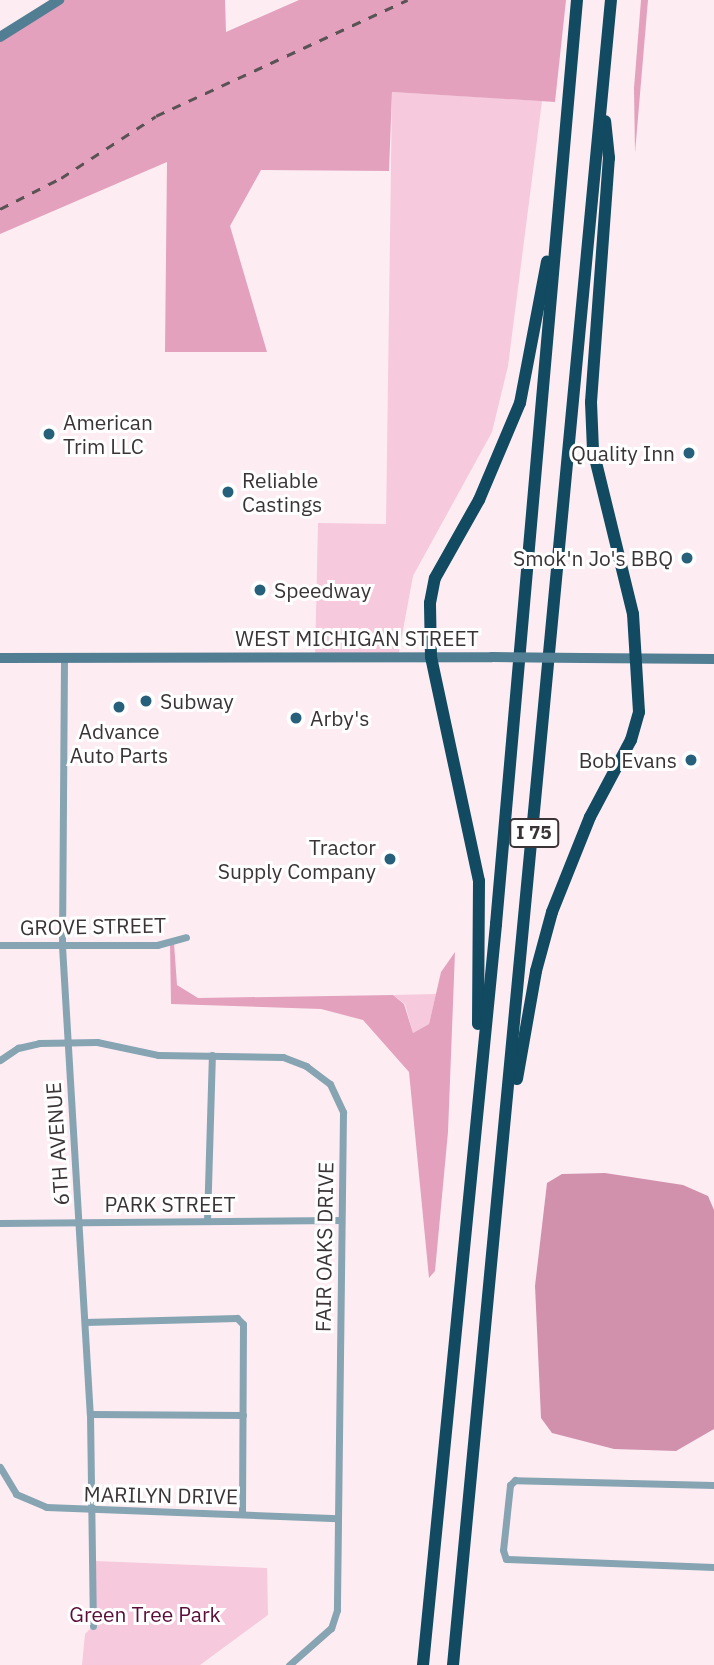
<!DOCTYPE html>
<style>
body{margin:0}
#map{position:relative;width:714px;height:1665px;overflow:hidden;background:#fdedf3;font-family:"IBM Plex Sans",sans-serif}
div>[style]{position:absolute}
.green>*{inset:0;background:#f7c9dc}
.forest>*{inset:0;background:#e3a1bd}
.water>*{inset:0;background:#d191ad}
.street>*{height:7px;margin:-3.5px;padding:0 3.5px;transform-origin:3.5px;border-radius:3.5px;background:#87a4b3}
.secondary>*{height:10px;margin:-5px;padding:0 5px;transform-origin:5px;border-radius:5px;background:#527e93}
.highway>*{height:12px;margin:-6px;padding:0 6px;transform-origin:6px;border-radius:6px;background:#114a61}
.rail>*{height:2.5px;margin-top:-1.25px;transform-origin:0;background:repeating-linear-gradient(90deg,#5a5356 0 9px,transparent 0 18px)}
.secondary-bridge>*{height:10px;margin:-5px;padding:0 5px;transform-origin:5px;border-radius:5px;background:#527e93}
.dots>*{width:19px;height:19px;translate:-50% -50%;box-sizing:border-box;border:4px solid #fff;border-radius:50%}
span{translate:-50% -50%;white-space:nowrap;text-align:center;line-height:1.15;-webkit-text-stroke:6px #fff;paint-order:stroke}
.shield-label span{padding:2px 5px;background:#fff;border:2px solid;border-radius:5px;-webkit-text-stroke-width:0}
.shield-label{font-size:19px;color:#3a3437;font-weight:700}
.poi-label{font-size:21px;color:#3a3437}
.left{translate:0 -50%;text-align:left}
.right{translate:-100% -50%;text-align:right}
.street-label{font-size:21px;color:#3a3437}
.park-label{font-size:21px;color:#5b0e39}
</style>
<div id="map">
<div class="green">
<i style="clip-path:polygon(392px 92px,542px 101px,508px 366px,492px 432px,413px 576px,398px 657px,315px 658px,318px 523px,386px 524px)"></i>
<i style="clip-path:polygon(436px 994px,429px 1024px,413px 1033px,405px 1004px,393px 995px)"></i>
<i style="clip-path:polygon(95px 1561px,267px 1568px,268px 1615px,200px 1665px,82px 1665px,85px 1634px,93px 1626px)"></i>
</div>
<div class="forest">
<i style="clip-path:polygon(59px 0,225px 0,226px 32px,299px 0,566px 0,555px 102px,392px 92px,389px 171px,261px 170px,230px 226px,267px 352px,165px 352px,167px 162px,0 234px,0 37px)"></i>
<i style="clip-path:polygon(641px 0,648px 0,635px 153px,634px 88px)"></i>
<i style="clip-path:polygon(170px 943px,174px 943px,177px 985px,198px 998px,393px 995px,404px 1004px,413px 1033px,429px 1024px,441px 972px,455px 952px,448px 1132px,435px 1271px,429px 1278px,409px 1072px,363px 1020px,321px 1009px,171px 1004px)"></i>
</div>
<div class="water">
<i style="clip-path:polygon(605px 1173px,683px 1185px,708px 1196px,714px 1210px,714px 1429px,676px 1451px,614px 1449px,552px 1433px,541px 1418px,535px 1286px,547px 1183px,562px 1174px)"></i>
</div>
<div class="street">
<i style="left:64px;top:659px;width:287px;rotate:90.4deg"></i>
<i style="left:62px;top:946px;width:469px;rotate:86.6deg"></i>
<i style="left:90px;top:1414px;width:212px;rotate:89.2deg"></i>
<i style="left:0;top:945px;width:157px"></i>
<i style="left:157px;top:945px;width:30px;rotate:-15deg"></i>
<i style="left:0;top:1060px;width:22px;rotate:-34deg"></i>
<i style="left:18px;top:1048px;width:22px;rotate:-13deg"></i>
<i style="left:39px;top:1043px;width:58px;rotate:-1deg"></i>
<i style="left:97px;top:1042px;width:62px;rotate:12deg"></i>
<i style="left:158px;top:1055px;width:125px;rotate:0.9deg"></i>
<i style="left:283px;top:1057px;width:25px;rotate:21deg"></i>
<i style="left:306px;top:1066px;width:30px;rotate:37deg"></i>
<i style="left:330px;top:1084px;width:31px;rotate:65deg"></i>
<i style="left:343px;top:1112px;width:498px;rotate:90.7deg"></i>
<i style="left:337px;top:1610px;width:19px;rotate:108deg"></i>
<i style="left:331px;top:1628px;width:56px;rotate:138.6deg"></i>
<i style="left:207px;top:1221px;width:166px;rotate:-88.3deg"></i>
<i style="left:0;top:1223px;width:341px;rotate:-0.5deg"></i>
<i style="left:85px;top:1322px;width:152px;rotate:-1.5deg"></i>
<i style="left:237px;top:1318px;width:8px;rotate:45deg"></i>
<i style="left:243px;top:1324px;width:190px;rotate:90.3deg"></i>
<i style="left:90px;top:1414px;width:153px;rotate:0.4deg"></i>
<i style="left:0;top:1467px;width:31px;rotate:59deg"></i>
<i style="left:16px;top:1494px;width:33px;rotate:23deg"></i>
<i style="left:46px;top:1507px;width:292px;rotate:2.2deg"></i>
<i style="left:714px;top:1485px;width:199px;rotate:-178.6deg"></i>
<i style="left:515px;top:1480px;width:7px;rotate:135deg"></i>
<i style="left:510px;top:1485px;width:65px;rotate:96.1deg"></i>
<i style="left:503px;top:1550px;width:9px;rotate:72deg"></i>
<i style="left:506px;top:1559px;width:208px;rotate:2.2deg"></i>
</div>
<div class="secondary">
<i style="left:0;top:37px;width:70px;rotate:-32.1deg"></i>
<i style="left:0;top:658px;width:492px;rotate:-0.1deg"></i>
<i style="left:583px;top:658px;width:131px;rotate:0.4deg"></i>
</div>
<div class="highway">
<i style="left:478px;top:1024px;width:143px;rotate:-89.6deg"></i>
<i style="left:479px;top:881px;width:229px;rotate:-102.1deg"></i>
<i style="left:431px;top:657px;width:54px;rotate:-91.1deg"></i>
<i style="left:430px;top:603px;width:25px;rotate:-79deg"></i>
<i style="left:435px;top:578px;width:90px;rotate:-60.6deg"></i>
<i style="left:479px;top:500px;width:105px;rotate:-67.1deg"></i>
<i style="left:520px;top:403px;width:144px;rotate:-79.2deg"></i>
<i style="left:517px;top:1079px;width:110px;rotate:-80deg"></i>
<i style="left:536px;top:971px;width:61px;rotate:-74.8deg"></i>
<i style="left:552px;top:912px;width:102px;rotate:-68.2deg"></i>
<i style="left:590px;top:817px;width:87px;rotate:-62deg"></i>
<i style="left:631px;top:740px;width:29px;rotate:-74deg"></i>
<i style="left:639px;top:712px;width:98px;rotate:-93.5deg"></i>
<i style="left:633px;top:614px;width:169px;rotate:-103.7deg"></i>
<i style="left:593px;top:450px;width:48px;rotate:-92.4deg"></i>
<i style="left:591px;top:402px;width:245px;rotate:-85.8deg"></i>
<i style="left:609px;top:158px;width:37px;rotate:-96deg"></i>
<i style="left:423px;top:1665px;width:745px;rotate:-84.37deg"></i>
<i style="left:496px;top:924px;width:928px;rotate:-84.99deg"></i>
<i style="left:453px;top:1665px;width:1672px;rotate:-84.58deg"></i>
</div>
<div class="rail">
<i style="left:0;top:209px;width:68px;rotate:-26.9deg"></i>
<i style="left:61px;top:178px;width:113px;rotate:-33.1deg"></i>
<i style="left:156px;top:116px;width:277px;rotate:-24.8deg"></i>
</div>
<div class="secondary-bridge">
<i style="left:492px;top:657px;width:91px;rotate:0.6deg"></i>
</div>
<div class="dots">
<i style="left:49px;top:434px;background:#27607a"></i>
<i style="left:689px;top:453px;background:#27607a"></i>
<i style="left:228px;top:492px;background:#27607a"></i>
<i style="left:687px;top:558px;background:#27607a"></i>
<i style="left:260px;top:590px;background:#27607a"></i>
<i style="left:146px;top:701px;background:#27607a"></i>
<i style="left:119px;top:707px;background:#27607a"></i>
<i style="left:296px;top:718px;background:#27607a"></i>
<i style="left:691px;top:760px;background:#27607a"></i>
<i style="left:390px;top:859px;background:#27607a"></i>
</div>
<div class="shield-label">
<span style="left:534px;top:833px">I 75</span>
</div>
<div class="poi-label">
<span class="left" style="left:63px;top:434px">American<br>Trim LLC</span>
<span class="right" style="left:675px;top:453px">Quality Inn</span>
<span class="left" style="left:242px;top:492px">Reliable<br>Castings</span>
<span class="right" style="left:673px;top:558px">Smok'n Jo's BBQ</span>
<span class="left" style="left:274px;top:590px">Speedway</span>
<span class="left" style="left:160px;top:701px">Subway</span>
<span class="left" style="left:310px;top:718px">Arby's</span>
<span style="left:119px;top:743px">Advance<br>Auto Parts</span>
<span class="right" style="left:677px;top:760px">Bob Evans</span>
<span class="right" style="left:376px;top:859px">Tractor<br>Supply Company</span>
</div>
<div class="street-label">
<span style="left:357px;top:638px">WEST MICHIGAN STREET</span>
<span style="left:93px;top:926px;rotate:-1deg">GROVE STREET</span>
<span style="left:57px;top:1144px;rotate:-94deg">6TH AVENUE</span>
<span style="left:170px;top:1204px">PARK STREET</span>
<span style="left:324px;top:1247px;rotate:-89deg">FAIR OAKS DRIVE</span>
<span style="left:161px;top:1495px;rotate:1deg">MARILYN DRIVE</span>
</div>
<div class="park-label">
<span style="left:145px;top:1614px">Green Tree Park</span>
</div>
</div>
